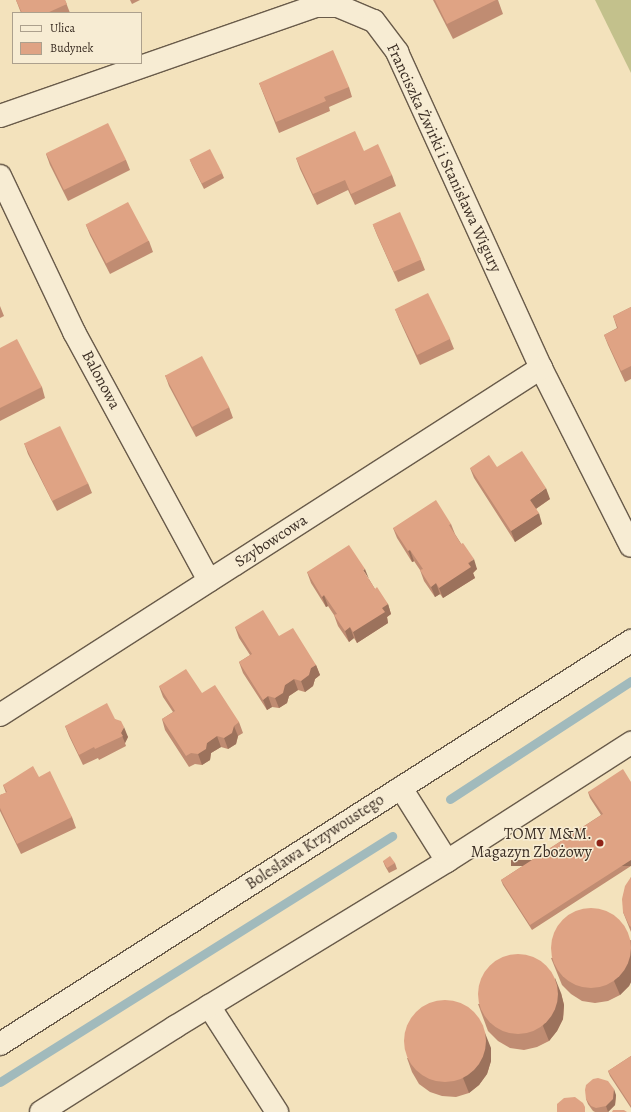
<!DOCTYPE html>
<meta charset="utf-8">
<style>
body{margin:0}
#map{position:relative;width:631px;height:1112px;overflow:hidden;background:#f3e2bc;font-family:Alegreya,serif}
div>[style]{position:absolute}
.green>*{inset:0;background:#c3c18c}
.stream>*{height:9px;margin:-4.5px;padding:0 4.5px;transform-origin:4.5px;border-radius:4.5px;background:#a1babc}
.roads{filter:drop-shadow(1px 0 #695b4a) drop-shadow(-1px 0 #695b4a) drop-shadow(0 1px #695b4a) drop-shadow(0 -1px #695b4a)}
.minor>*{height:22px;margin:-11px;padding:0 11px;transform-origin:11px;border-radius:11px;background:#f7ecd3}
.wall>*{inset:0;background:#c08c72}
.shaded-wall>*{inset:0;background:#9c725c;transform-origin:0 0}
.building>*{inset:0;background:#dfa384;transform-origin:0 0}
.round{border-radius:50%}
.dots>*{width:11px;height:11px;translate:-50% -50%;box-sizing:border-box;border:2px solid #f7ecd3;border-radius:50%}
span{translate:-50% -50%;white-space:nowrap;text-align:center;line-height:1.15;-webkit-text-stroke:3px #f7ecd3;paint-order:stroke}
.street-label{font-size:16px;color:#3b2e24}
.poi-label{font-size:16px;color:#3b2e24}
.right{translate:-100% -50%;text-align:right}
.legend{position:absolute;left:12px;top:12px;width:130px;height:52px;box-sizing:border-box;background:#f7ecd3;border:1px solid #aca08d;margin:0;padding:5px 7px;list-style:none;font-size:12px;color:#3b2e24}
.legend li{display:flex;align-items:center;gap:8px;height:20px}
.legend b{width:20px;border:1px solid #aca08d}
</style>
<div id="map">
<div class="green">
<i style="clip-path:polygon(595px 0,631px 0,631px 73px)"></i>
</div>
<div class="stream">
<i style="left:450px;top:799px;width:216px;rotate:-33.1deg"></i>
<i style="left:0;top:1082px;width:463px;rotate:-32.1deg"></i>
</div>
<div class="roads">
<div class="minor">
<i style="left:0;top:116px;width:334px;rotate:-19.2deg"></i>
<i style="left:315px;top:6px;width:23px"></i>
<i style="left:338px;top:6px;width:39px;rotate:23deg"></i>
<i style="left:374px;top:21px;width:39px;rotate:53deg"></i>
<i style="left:397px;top:52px;width:347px;rotate:65.5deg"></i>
<i style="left:541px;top:368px;width:199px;rotate:63.2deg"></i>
<i style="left:0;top:176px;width:173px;rotate:64.6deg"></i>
<i style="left:74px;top:332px;width:283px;rotate:61.5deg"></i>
<i style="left:0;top:715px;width:643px;rotate:-32.68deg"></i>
<i style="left:401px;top:788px;width:86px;rotate:57.8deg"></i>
<i style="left:209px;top:1006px;width:126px;rotate:57.3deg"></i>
<i style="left:0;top:1044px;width:749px;rotate:-32.57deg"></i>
<i style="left:41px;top:1112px;width:159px;rotate:-32.4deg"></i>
<i style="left:175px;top:1027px;width:319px;rotate:-31.4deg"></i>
<i style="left:447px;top:861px;width:219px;rotate:-32.7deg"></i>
</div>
</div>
<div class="wall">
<i style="clip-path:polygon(16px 0,65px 0,70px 13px,21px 13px)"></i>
<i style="clip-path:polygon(130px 0,140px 0,132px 4px)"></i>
<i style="clip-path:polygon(433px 0,498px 0,503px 14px,453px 39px)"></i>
<i style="clip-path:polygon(259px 83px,349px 87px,352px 97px,329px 107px,330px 111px,279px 133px)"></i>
<i style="clip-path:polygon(364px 151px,392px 175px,396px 186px,355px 205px,348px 190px,317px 205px,300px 169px,296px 158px)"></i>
<i style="clip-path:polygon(46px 154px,126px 160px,130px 170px,68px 201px,50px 165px)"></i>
<i style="clip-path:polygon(190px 160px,222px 173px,224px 178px,204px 189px,192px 165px)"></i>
<i style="clip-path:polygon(86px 225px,149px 241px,153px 252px,110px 274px,90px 235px)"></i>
<i style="clip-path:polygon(373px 225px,421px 260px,425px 270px,398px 282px,377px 235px)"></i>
<i style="clip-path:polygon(0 306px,4px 316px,0 318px)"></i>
<i style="clip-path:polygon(631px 307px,631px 379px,625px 382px,608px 345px,604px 335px,617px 328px,613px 316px)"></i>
<i style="clip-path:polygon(395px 309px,450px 339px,454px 349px,420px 365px,399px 319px)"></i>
<i style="clip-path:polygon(0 348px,42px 387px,45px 398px,0 421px)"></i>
<i style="clip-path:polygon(165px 375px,229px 407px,233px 418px,196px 437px,169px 386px)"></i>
<i style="clip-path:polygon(24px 443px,88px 483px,92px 493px,57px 511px,28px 454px)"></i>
<i style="clip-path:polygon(470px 468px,550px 499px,536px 509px,542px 524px,515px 542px,474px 478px)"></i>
<i style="clip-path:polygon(451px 524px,455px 534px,477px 569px,473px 573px,475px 578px,443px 598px,440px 594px,435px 597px,424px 581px,420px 570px,414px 561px,412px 562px,397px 538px,393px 528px)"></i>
<i style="clip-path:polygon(307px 572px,369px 579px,375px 589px,388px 604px,391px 614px,387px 617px,388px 623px,357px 643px,354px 638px,349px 642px,338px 626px,334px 615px,328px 606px,326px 607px,311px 583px)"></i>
<i style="clip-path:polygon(235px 627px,279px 636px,316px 665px,320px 675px,315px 679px,313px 686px,305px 692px,298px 690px,289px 696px,287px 703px,279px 708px,272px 707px,267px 710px,243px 673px,239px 662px,250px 655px,239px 638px)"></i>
<i style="clip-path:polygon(159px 686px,239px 722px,243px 733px,238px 736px,236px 744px,228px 749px,221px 747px,211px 753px,210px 760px,202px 765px,195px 764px,189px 767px,165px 730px,162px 719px,173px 712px,163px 697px)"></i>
<i style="clip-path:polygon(115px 719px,128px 737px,125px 743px,126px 746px,99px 760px,98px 758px,83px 765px,69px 736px,65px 726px)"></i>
<i style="clip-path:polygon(39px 777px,72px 817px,76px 828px,21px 854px,0 811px,0 795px,6px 793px,3px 785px)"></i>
<i style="clip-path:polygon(631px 782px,631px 866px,532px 930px,503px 885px,501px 880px,601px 815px,590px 798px,588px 792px)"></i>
<i style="clip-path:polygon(383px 861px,395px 863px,397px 869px,389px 873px,385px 866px)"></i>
<i style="clip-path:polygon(631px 877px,631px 932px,623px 912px)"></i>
<i style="clip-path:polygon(631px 940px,631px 982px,629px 986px,620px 995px,608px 1001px,595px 1003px,582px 1001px,571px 994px,562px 985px,551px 958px)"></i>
<i style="clip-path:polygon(561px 993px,564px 1005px,563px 1019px,557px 1031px,549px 1041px,537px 1047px,524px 1050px,510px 1048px,498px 1041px,488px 1031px,478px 1004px)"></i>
<i style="clip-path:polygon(491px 1048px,491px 1061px,487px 1074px,479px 1085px,469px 1093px,456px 1097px,442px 1096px,430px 1092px,419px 1084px,412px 1072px,407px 1058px)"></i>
<i style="clip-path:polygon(631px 1056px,631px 1108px,610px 1076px,608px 1071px)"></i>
<i style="clip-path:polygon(616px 1095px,615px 1105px,608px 1112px,595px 1112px,593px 1111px,588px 1104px,586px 1099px)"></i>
</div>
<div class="shaded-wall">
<i style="clip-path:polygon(546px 488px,550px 499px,534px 510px,530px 500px)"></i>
<i style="clip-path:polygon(539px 513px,542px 524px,515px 542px,511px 531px)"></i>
<i style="left:410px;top:550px;width:12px;height:2px;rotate:70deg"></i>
<i style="clip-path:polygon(474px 559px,477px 569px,473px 573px,475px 578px,443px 598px,439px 588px)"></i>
<i style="clip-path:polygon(365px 569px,369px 579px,363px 570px)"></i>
<i style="clip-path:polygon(436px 583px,440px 594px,435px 597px,431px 587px)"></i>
<i style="clip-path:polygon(324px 595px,328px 606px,326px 607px,322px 597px)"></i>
<i style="clip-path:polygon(388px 604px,391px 614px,387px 617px,388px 623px,357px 643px,353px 632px,382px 608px)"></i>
<i style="clip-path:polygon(350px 627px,354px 638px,349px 642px,345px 631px)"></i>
<i style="clip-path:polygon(316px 665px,320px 675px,315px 679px,313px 686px,305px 692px,301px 681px,311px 668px)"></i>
<i style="clip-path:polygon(294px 679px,298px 690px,289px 696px,287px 703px,279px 708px,275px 698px,285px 685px)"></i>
<i style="clip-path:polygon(268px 696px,272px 707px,267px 710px,263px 700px)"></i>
<i style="clip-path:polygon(234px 726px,238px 736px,236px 744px,228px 749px,224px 738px)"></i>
<i style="clip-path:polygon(124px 727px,128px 737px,125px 743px,121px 733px)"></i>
<i style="clip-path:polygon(217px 736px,221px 747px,211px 753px,210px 760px,202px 765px,198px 754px,207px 743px)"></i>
<i style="left:631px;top:860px;width:6px;height:120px;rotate:90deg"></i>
<i style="clip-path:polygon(631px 947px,631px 982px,629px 986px,620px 995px,614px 981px)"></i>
<i style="clip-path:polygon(555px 978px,561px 993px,564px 1005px,563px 1019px,557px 1031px,549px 1041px,543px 1026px)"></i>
<i style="clip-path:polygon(485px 1033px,491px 1048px,491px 1061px,487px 1074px,479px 1085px,469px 1093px,463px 1078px)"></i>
<i style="clip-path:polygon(614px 1089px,616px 1095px,615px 1105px,608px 1112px,606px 1106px)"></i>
</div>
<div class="building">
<i style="clip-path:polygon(16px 0,65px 0,67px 4px,47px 13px,22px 13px)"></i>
<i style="clip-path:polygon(435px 0,496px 0,447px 24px)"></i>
<i style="clip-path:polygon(333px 50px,349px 87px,324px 97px,326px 101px,276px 122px,259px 83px)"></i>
<i style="left:108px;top:123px;width:41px;height:69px;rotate:64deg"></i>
<i style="clip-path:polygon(355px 131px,364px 151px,378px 144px,392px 175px,351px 194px,345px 180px,313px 194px,296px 158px)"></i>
<i style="left:210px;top:149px;width:27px;height:23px;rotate:63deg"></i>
<i style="left:128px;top:202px;width:44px;height:48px;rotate:62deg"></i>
<i style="left:400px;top:212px;width:52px;height:30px;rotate:66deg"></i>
<i style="left:428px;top:293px;width:51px;height:37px;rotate:64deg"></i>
<i style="clip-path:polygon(631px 307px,631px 366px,621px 371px,604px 335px,618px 328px,613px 316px)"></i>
<i style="clip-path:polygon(17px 339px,42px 387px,0 408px,0 348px)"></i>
<i style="left:202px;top:356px;width:58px;height:42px;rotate:62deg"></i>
<i style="left:60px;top:426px;width:64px;height:40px;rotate:64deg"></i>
<i style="clip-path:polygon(522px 451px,546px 488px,530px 500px,539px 513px,511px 531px,470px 468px,489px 455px,497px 467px)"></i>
<i style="clip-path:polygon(436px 500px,451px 524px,449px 525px,461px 544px,463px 543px,474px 559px,468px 563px,471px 567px,439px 588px,436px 583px,431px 587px,420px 570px,423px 569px,410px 550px,408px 551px,393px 528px)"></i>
<i style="clip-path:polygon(349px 545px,365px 569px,363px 570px,375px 589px,377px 587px,388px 604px,382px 608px,385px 612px,353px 632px,350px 627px,345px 631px,334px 615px,337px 614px,324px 595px,322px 597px,307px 572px)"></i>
<i style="clip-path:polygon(263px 610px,279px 636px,293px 628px,316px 665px,311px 668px,309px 675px,301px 681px,294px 679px,285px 685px,283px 693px,275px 698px,268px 696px,263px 700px,239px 662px,252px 654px,235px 627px)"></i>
<i style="clip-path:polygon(186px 669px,202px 693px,215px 685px,239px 722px,234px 726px,232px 733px,224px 738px,217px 736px,207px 743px,206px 749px,198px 754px,191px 753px,186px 756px,162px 719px,175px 711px,159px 686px)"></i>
<i style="clip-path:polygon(107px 703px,115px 719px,121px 721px,124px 727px,121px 733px,123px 736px,95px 749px,94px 747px,79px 755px,65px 726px)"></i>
<i style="clip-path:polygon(33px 766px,39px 777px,50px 771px,72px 817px,17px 844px,0 808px,0 795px,7px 792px,3px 785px)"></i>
<i style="clip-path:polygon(623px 769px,631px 782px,631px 860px,530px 925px,501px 880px,603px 814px,588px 792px)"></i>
<i style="clip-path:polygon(390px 856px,395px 863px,387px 868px,383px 861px)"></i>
<i style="clip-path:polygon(631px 877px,631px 927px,629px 925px,623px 912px,622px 899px,625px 886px)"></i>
<i class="round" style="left:551px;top:908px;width:80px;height:80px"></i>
<i class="round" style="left:478px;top:954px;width:80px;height:80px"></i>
<i class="round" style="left:404px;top:1000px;width:82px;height:82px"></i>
<i style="clip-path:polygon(631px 1056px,631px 1106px,608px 1071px)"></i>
<i style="clip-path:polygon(598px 1078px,608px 1081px,614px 1089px,613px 1099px,606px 1106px,596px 1108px,591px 1106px,586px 1099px,585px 1090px,586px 1085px,593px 1079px)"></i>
<i style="clip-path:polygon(575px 1097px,583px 1103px,585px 1107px,585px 1112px,557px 1112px,557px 1104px,564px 1098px)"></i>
<i style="clip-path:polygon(613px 1110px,624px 1110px,627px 1112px,612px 1112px)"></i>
</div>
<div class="dots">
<i style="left:600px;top:843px;background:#8f2418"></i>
</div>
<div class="street-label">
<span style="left:444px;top:158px;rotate:65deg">Franciszka Żwirki i Stanisława Wigury</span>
<span style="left:101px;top:380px;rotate:62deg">Balonowa</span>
<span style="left:271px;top:541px;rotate:-33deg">Szybowcowa</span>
<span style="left:315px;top:842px;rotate:-33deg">Bolesława Krzywoustego</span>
</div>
<div class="poi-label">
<span class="right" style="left:592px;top:843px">TOMY M&amp;M.<br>Magazyn Zbożowy</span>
</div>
<ul class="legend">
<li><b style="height:5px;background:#f7ecd3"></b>Ulica</li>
<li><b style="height:11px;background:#dfa384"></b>Budynek</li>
</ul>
</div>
